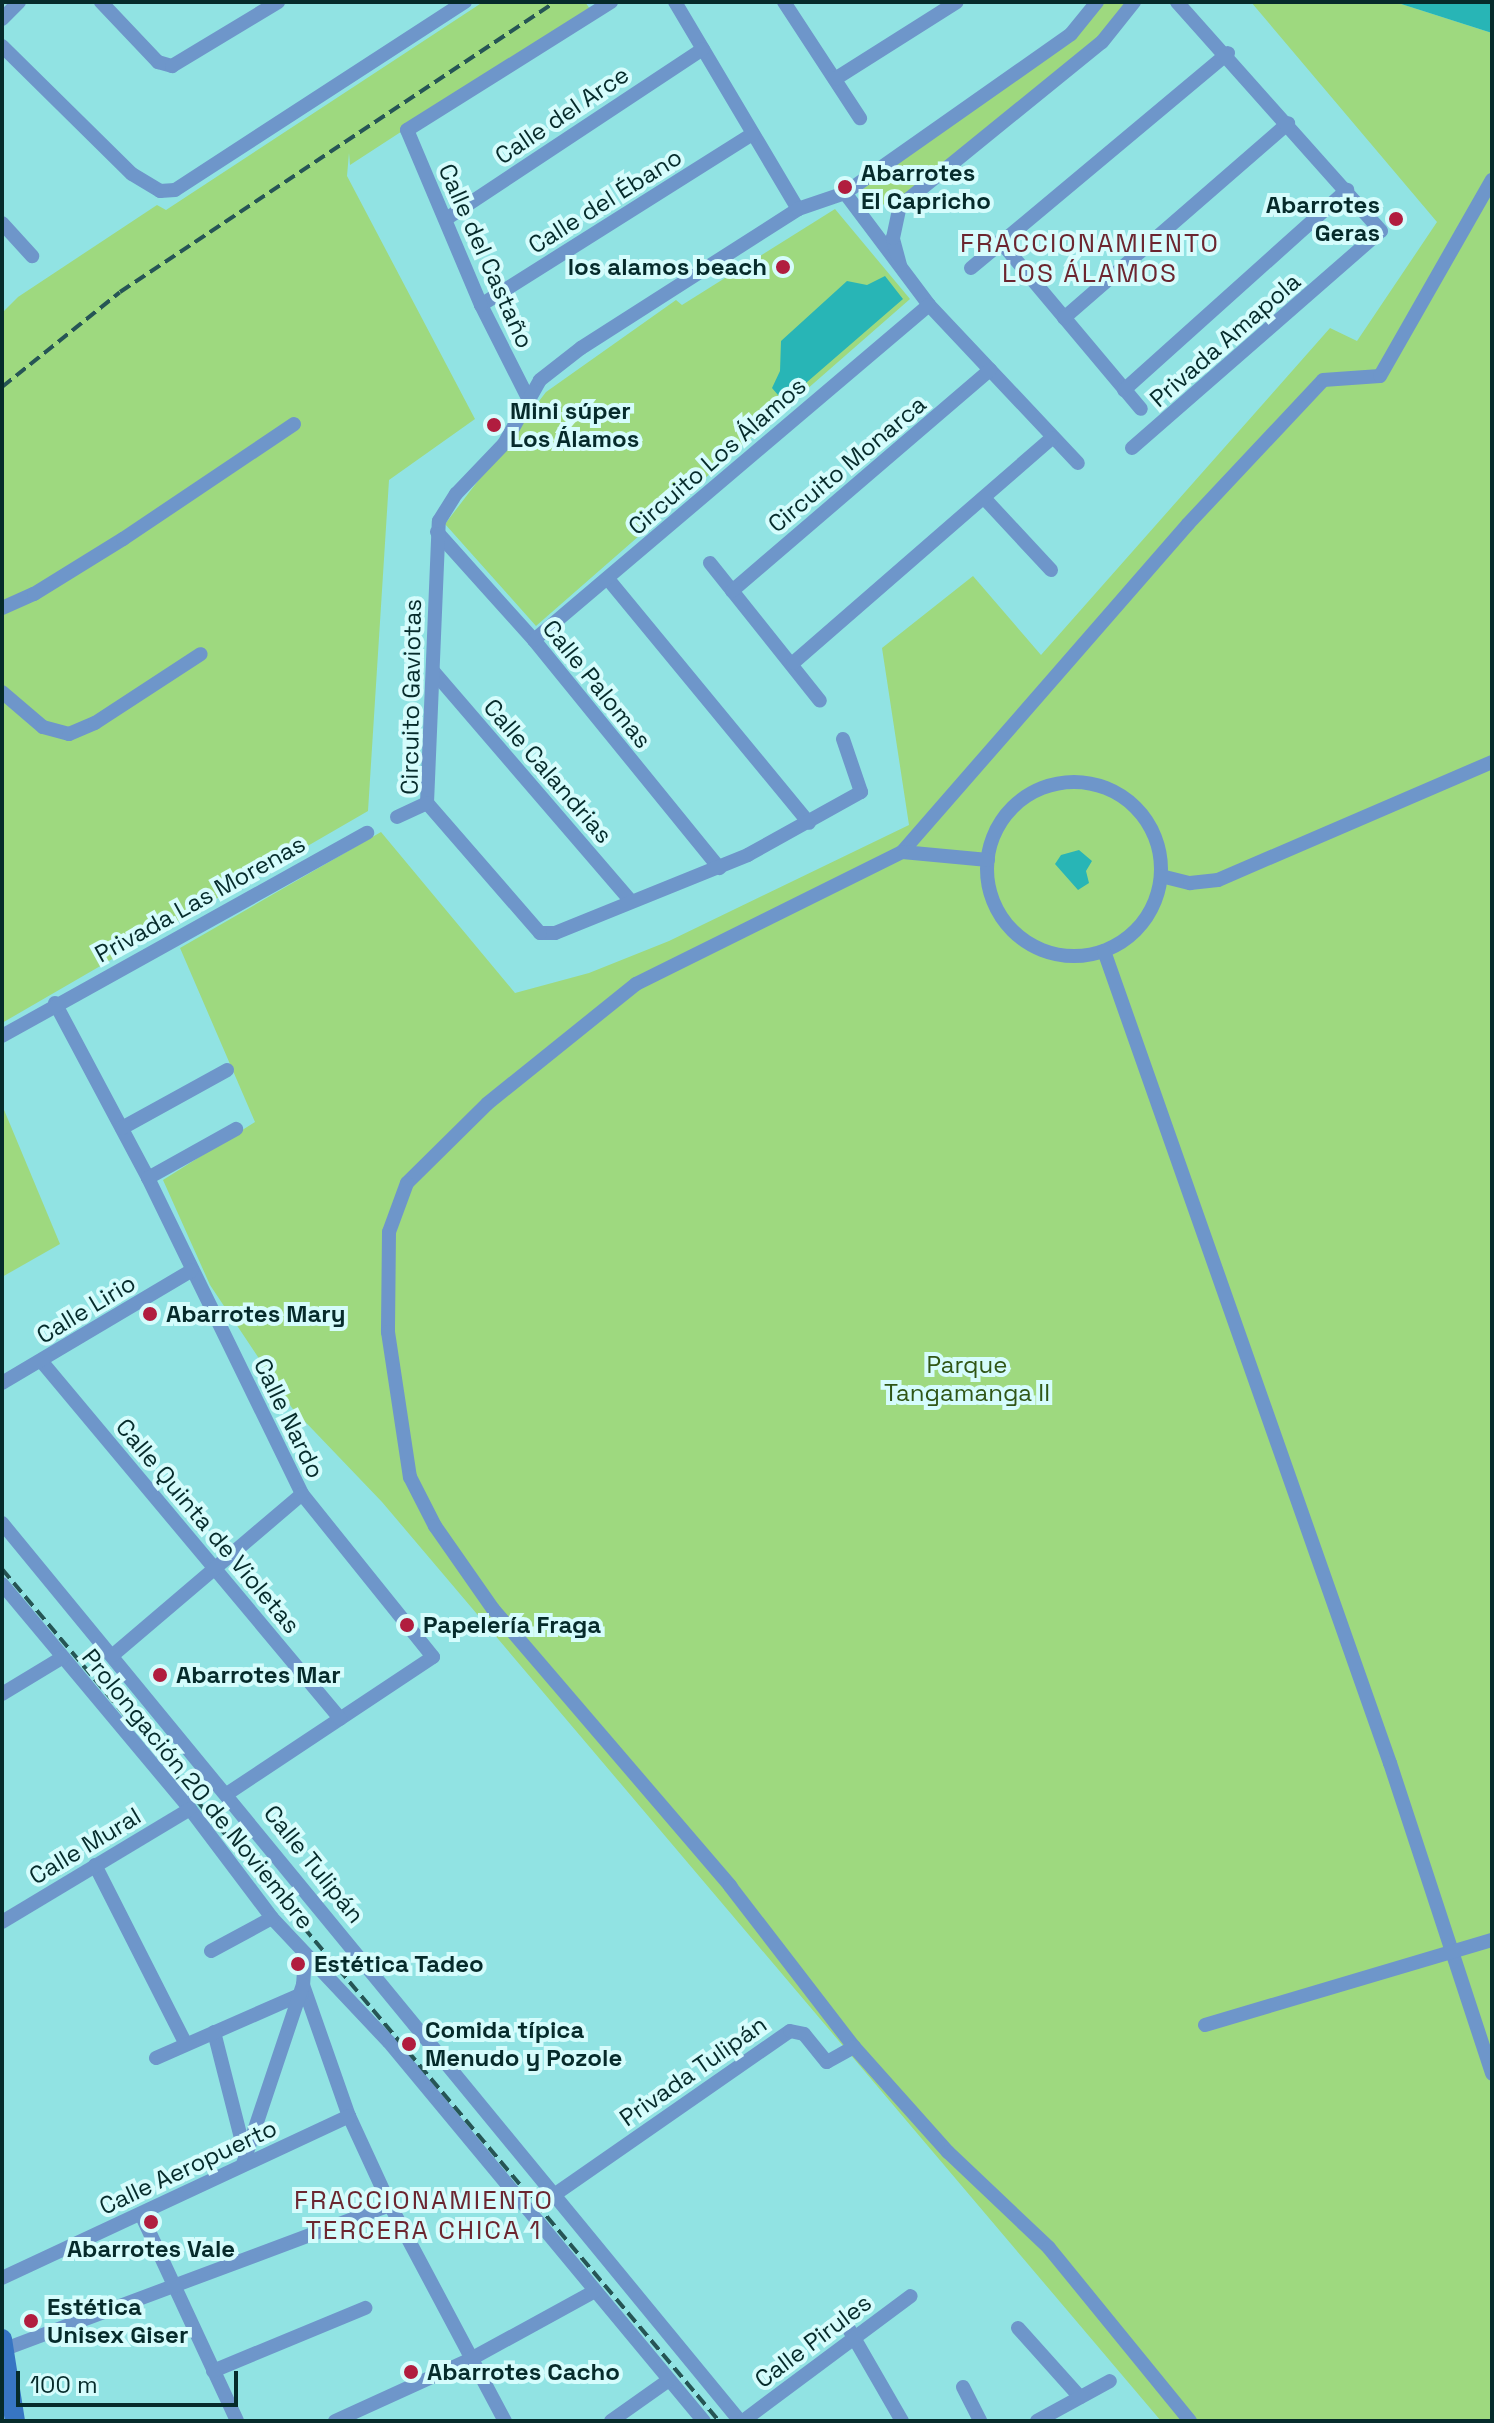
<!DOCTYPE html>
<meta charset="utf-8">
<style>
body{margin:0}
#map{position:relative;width:1494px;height:2423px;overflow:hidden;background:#91e3e3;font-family:"Space Grotesk",sans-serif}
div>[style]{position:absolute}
.green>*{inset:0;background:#9ed97f}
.water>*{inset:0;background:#28b5b6}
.minor>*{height:14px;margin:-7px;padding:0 7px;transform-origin:7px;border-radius:7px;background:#6e96ca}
.minor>.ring{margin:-7px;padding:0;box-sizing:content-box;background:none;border:14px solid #6e96ca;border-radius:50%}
.secondary>*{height:20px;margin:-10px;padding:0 10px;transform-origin:10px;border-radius:10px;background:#3775c3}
.rail>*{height:4px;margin-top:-2px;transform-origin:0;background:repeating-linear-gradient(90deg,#265555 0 12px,transparent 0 18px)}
.dots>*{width:22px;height:22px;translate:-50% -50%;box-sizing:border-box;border:4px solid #d5fcfc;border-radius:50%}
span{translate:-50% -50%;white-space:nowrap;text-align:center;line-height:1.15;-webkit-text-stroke:8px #d5fcfc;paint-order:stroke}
.street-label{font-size:24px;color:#062b2b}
.poi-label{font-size:24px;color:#062b2b;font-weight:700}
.left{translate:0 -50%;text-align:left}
.right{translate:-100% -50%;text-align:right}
.park-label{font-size:24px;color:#305616}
.neighbourhood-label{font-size:26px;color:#6c2630;letter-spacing:2px}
.frame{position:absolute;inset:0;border:4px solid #062b2b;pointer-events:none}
.scale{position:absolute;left:16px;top:2371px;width:222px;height:36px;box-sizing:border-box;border:4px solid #062b2b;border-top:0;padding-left:10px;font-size:24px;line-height:28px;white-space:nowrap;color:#062b2b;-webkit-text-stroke:6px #d5fcfc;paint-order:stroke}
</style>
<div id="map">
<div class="green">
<i style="clip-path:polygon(483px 2px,585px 2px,590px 9px,350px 165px,349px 153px,347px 176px,475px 419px,389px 480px,368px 811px,2px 1023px,2px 313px,18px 297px,157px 205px,166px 210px)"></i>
<i style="clip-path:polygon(1098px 2px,1128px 2px,1091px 45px,888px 207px,860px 191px,1081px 30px)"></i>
<i style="clip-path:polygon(1251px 2px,1395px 2px,1492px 33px,1492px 2421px,1161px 2421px,382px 1502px,292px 1408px,210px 1285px,163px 1180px,255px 1122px,180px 948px,381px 832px,515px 993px,589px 973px,669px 941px,909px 825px,882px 648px,973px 576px,1041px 655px,1330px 328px,1357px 341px,1437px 222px)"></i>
<i style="clip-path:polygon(835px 209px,910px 299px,536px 626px,445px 524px,546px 392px,676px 300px,682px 305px)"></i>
<i style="clip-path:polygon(2px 1105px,60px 1244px,2px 1277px)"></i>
</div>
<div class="water">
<i style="clip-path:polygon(1395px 2px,1492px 2px,1492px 33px)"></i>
<i style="clip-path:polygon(885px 276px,903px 299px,784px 402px,772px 388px,780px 371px,781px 341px,847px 281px,867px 285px)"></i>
<i style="clip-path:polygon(1079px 850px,1092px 861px,1086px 871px,1089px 883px,1078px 890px,1055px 864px,1061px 855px)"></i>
</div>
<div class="minor">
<i style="left:101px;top:2px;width:83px;rotate:46.5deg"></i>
<i style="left:158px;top:62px;width:15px;rotate:16deg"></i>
<i style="left:172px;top:66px;width:124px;rotate:-31.1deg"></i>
<i style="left:675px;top:2px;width:241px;rotate:59.3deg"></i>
<i style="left:784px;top:2px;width:139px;rotate:56.8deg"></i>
<i style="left:2px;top:19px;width:24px;rotate:-45deg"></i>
<i style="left:2px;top:46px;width:182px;rotate:44.6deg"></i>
<i style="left:132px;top:174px;width:33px;rotate:31deg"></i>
<i style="left:160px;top:191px;width:15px;rotate:-4deg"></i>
<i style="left:175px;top:190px;width:346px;rotate:-33deg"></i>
<i style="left:835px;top:79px;width:144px;rotate:-32.3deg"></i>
<i style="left:845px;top:193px;width:140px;rotate:53.1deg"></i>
<i style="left:929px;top:305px;width:217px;rotate:46.7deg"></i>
<i style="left:446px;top:219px;width:308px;rotate:-33.5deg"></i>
<i style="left:2px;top:223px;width:45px;rotate:47.7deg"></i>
<i style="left:1000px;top:241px;width:219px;rotate:50deg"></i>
<i style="left:900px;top:265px;width:28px;rotate:-105deg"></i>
<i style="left:893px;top:238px;width:33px;rotate:-78deg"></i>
<i style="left:900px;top:206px;width:260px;rotate:-39.1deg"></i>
<i style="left:1102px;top:42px;width:51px;rotate:-51.3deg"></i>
<i style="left:971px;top:268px;width:335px;rotate:-39.9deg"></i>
<i style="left:481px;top:305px;width:321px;rotate:-32.2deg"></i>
<i style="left:1064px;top:318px;width:297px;rotate:-41deg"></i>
<i style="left:1124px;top:390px;width:300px;rotate:-41.9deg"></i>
<i style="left:529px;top:400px;width:106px;rotate:-116.8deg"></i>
<i style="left:481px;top:305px;width:190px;rotate:-112.9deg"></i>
<i style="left:407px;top:130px;width:241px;rotate:-32.1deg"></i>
<i style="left:1132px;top:448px;width:330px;rotate:-41.1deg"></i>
<i style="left:1381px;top:231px;width:307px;rotate:-131.7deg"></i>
<i style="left:985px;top:499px;width:97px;rotate:47.1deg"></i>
<i style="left:437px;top:532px;width:145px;rotate:48.1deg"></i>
<i style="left:534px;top:640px;width:294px;rotate:50.9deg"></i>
<i style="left:710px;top:563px;width:176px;rotate:51.4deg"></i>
<i style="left:608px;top:579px;width:316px;rotate:50.5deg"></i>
<i style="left:732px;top:591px;width:340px;rotate:-40.6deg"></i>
<i style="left:2px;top:608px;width:35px;rotate:-24deg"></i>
<i style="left:34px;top:594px;width:105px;rotate:-31.7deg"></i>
<i style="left:123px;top:539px;width:206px;rotate:-33.9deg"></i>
<i style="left:534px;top:640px;width:518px;rotate:-40.3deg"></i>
<i style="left:793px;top:663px;width:343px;rotate:-41deg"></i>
<i style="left:433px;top:671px;width:303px;rotate:49.3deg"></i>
<i style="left:2px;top:692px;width:54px;rotate:40.5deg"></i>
<i style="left:43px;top:727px;width:27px;rotate:15deg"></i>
<i style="left:69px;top:734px;width:28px;rotate:-23deg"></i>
<i style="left:95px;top:723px;width:126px;rotate:-33.1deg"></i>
<i style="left:843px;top:739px;width:56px;rotate:71.2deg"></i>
<i style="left:861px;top:792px;width:129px;rotate:150.9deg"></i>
<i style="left:748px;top:855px;width:208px;rotate:158deg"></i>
<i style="left:555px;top:933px;width:15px;rotate:180deg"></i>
<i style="left:540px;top:933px;width:172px;rotate:-131deg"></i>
<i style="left:427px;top:803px;width:282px;rotate:-87.6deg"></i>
<i style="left:439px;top:521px;width:32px;rotate:-58deg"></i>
<i style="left:456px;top:494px;width:69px;rotate:-46.2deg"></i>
<i style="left:504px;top:444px;width:73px;rotate:-60.6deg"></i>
<i style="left:540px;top:380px;width:52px;rotate:-38deg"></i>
<i style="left:581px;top:348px;width:258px;rotate:-32.6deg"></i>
<i style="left:798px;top:209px;width:50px;rotate:-18.8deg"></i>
<i style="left:845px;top:193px;width:276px;rotate:-35.1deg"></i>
<i style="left:1071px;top:34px;width:41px;rotate:-50.9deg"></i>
<i class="ring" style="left:987px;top:782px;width:160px;height:160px"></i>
<i style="left:397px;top:817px;width:33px;rotate:-25deg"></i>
<i style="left:902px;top:852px;width:435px;rotate:-48.9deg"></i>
<i style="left:1188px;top:524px;width:197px;rotate:-46.8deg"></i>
<i style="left:1323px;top:380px;width:57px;rotate:-4deg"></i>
<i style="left:1380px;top:376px;width:226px;rotate:-60.3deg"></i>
<i style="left:988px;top:860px;width:86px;rotate:-174.7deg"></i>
<i style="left:902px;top:852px;width:297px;rotate:153.6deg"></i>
<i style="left:636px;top:984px;width:191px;rotate:141.2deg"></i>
<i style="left:487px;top:1104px;width:112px;rotate:135.4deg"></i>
<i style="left:407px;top:1183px;width:52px;rotate:110.2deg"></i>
<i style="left:389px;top:1232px;width:100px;rotate:90.6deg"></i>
<i style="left:388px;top:1332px;width:147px;rotate:81.4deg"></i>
<i style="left:410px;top:1477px;width:55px;rotate:63deg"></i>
<i style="left:435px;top:1526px;width:101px;rotate:55.1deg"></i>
<i style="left:493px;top:1609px;width:365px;rotate:49.4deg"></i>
<i style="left:730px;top:1886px;width:203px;rotate:52.4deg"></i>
<i style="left:854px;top:2047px;width:141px;rotate:48.2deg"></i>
<i style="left:948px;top:2152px;width:139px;rotate:43.5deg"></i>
<i style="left:1049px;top:2248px;width:223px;rotate:50.8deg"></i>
<i style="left:1161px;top:876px;width:30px;rotate:14deg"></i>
<i style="left:1190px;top:883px;width:28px;rotate:-6deg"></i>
<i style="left:1218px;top:880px;width:298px;rotate:-23.3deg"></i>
<i style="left:1104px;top:951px;width:861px;rotate:70.6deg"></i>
<i style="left:1390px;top:1763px;width:327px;rotate:71.8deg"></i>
<i style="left:55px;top:1003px;width:198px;rotate:62deg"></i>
<i style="left:148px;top:1178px;width:352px;rotate:64deg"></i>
<i style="left:302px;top:1494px;width:209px;rotate:51.2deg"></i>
<i style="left:433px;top:1657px;width:246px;rotate:146.4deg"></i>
<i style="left:2px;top:1036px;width:418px;rotate:-29.1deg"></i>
<i style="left:122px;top:1128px;width:120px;rotate:-28.9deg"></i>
<i style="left:148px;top:1178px;width:101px;rotate:-29.1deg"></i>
<i style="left:42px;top:1362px;width:465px;rotate:50.1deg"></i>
<i style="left:2px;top:1383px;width:221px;rotate:-30.7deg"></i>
<i style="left:2px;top:1523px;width:1162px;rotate:50.59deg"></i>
<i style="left:2px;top:1584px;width:293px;rotate:50.1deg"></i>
<i style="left:190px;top:1809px;width:136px;rotate:53deg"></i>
<i style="left:272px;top:1918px;width:170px;rotate:46.7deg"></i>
<i style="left:389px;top:2042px;width:493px;rotate:50.3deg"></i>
<i style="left:113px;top:1655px;width:248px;rotate:-40.4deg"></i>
<i style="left:2px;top:1694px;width:71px;rotate:-31.2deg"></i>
<i style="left:95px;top:1865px;width:201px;rotate:63.1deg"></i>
<i style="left:2px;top:1922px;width:219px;rotate:-31deg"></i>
<i style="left:211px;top:1951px;width:69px;rotate:-28.4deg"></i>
<i style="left:305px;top:1957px;width:28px;rotate:94deg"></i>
<i style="left:303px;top:1985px;width:139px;rotate:70.7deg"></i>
<i style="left:349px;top:2116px;width:98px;rotate:65.3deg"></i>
<i style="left:390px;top:2205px;width:245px;rotate:62deg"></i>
<i style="left:1205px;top:2025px;width:299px;rotate:-16.5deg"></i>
<i style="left:214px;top:2032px;width:122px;rotate:75.7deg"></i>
<i style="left:156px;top:2058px;width:159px;rotate:-23.7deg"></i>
<i style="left:243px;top:2164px;width:189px;rotate:-71.5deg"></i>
<i style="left:554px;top:2195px;width:287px;rotate:-34.8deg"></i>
<i style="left:790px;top:2031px;width:14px;rotate:12deg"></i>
<i style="left:804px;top:2034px;width:36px;rotate:51deg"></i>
<i style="left:827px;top:2062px;width:31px;rotate:-29deg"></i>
<i style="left:141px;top:2214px;width:228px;rotate:65.1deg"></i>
<i style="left:2px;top:2278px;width:383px;rotate:-25deg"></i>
<i style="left:842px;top:2317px;width:120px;rotate:60deg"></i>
<i style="left:1018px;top:2328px;width:93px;rotate:48.1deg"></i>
<i style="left:5px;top:2349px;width:411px;rotate:-20.5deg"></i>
<i style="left:213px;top:2371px;width:165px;rotate:-22.5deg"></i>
<i style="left:963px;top:2387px;width:38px;rotate:63deg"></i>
<i style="left:335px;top:2421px;width:147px;rotate:-24.5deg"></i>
<i style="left:469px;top:2360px;width:144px;rotate:-28.7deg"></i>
<i style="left:611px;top:2421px;width:71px;rotate:-35.3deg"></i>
<i style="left:743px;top:2421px;width:209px;rotate:-36.7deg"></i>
<i style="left:1037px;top:2421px;width:83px;rotate:-28.7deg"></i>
</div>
<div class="secondary">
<i style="left:2px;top:2339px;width:83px;rotate:81deg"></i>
</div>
<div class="rail">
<i style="left:2px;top:387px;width:151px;rotate:-38.8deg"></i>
<i style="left:120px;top:292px;width:523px;rotate:-33.69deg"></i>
<i style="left:2px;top:1569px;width:1114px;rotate:49.92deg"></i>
</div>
<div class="dots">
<i style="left:845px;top:187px;background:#b11d3f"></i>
<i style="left:1396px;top:219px;background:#b11d3f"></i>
<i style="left:783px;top:267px;background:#b11d3f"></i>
<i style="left:494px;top:425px;background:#b11d3f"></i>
<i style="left:150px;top:1314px;background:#b11d3f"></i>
<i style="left:407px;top:1625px;background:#b11d3f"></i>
<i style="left:160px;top:1675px;background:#b11d3f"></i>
<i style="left:298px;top:1964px;background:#b11d3f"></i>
<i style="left:409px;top:2044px;background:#b11d3f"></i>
<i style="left:151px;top:2222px;background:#b11d3f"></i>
<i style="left:31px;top:2321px;background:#b11d3f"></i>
<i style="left:411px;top:2372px;background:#b11d3f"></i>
</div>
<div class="street-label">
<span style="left:562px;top:115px;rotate:-34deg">Calle del Arce</span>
<span style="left:605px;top:201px;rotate:-32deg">Calle del Ébano</span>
<span style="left:486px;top:256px;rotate:66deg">Calle del Castaño</span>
<span style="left:1225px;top:340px;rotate:-41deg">Privada Amapola</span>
<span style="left:717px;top:456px;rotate:-41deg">Circuito Los Álamos</span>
<span style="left:847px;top:464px;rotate:-40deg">Circuito Monarca</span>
<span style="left:597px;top:684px;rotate:51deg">Calle Palomas</span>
<span style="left:411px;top:697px;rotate:-89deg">Circuito Gaviotas</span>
<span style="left:548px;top:771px;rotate:49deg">Calle Calandrias</span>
<span style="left:200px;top:899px;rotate:-29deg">Privada Las Morenas</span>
<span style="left:86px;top:1309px;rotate:-31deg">Calle Lirio</span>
<span style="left:289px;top:1418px;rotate:64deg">Calle Nardo</span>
<span style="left:208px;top:1526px;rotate:50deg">Calle Quinta de Violetas</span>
<span style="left:198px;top:1789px;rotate:51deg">Prolongación 20 de Noviembre</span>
<span style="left:85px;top:1846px;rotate:-31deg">Calle Mural</span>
<span style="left:314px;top:1864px;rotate:51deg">Calle Tulipán</span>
<span style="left:693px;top:2071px;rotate:-35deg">Privada Tulipán</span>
<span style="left:188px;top:2167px;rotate:-25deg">Calle Aeropuerto</span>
<span style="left:813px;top:2341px;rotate:-37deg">Calle Pirules</span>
</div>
<div class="poi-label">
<span class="left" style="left:861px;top:187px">Abarrotes<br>El Capricho</span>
<span class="right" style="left:1380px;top:219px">Abarrotes<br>Geras</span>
<span class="right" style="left:767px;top:267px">los alamos beach</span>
<span class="left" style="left:510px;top:425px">Mini súper<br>Los Álamos</span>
<span class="left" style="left:166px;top:1314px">Abarrotes Mary</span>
<span class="left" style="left:423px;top:1625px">Papelería Fraga</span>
<span class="left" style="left:176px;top:1675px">Abarrotes Mar</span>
<span class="left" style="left:314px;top:1964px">Estética Tadeo</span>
<span class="left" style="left:425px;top:2044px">Comida típica<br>Menudo y Pozole</span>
<span style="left:151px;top:2249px">Abarrotes Vale</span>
<span class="left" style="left:47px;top:2321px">Estética<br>Unisex Giser</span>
<span class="left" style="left:427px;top:2372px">Abarrotes Cacho</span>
</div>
<div class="park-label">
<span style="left:967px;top:1379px">Parque<br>Tangamanga II</span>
</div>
<div class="neighbourhood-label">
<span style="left:1090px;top:259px">FRACCIONAMIENTO<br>LOS ÁLAMOS</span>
<span style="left:424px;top:2216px">FRACCIONAMIENTO<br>TERCERA CHICA 1</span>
</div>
<div class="frame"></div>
<div class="scale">100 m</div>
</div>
